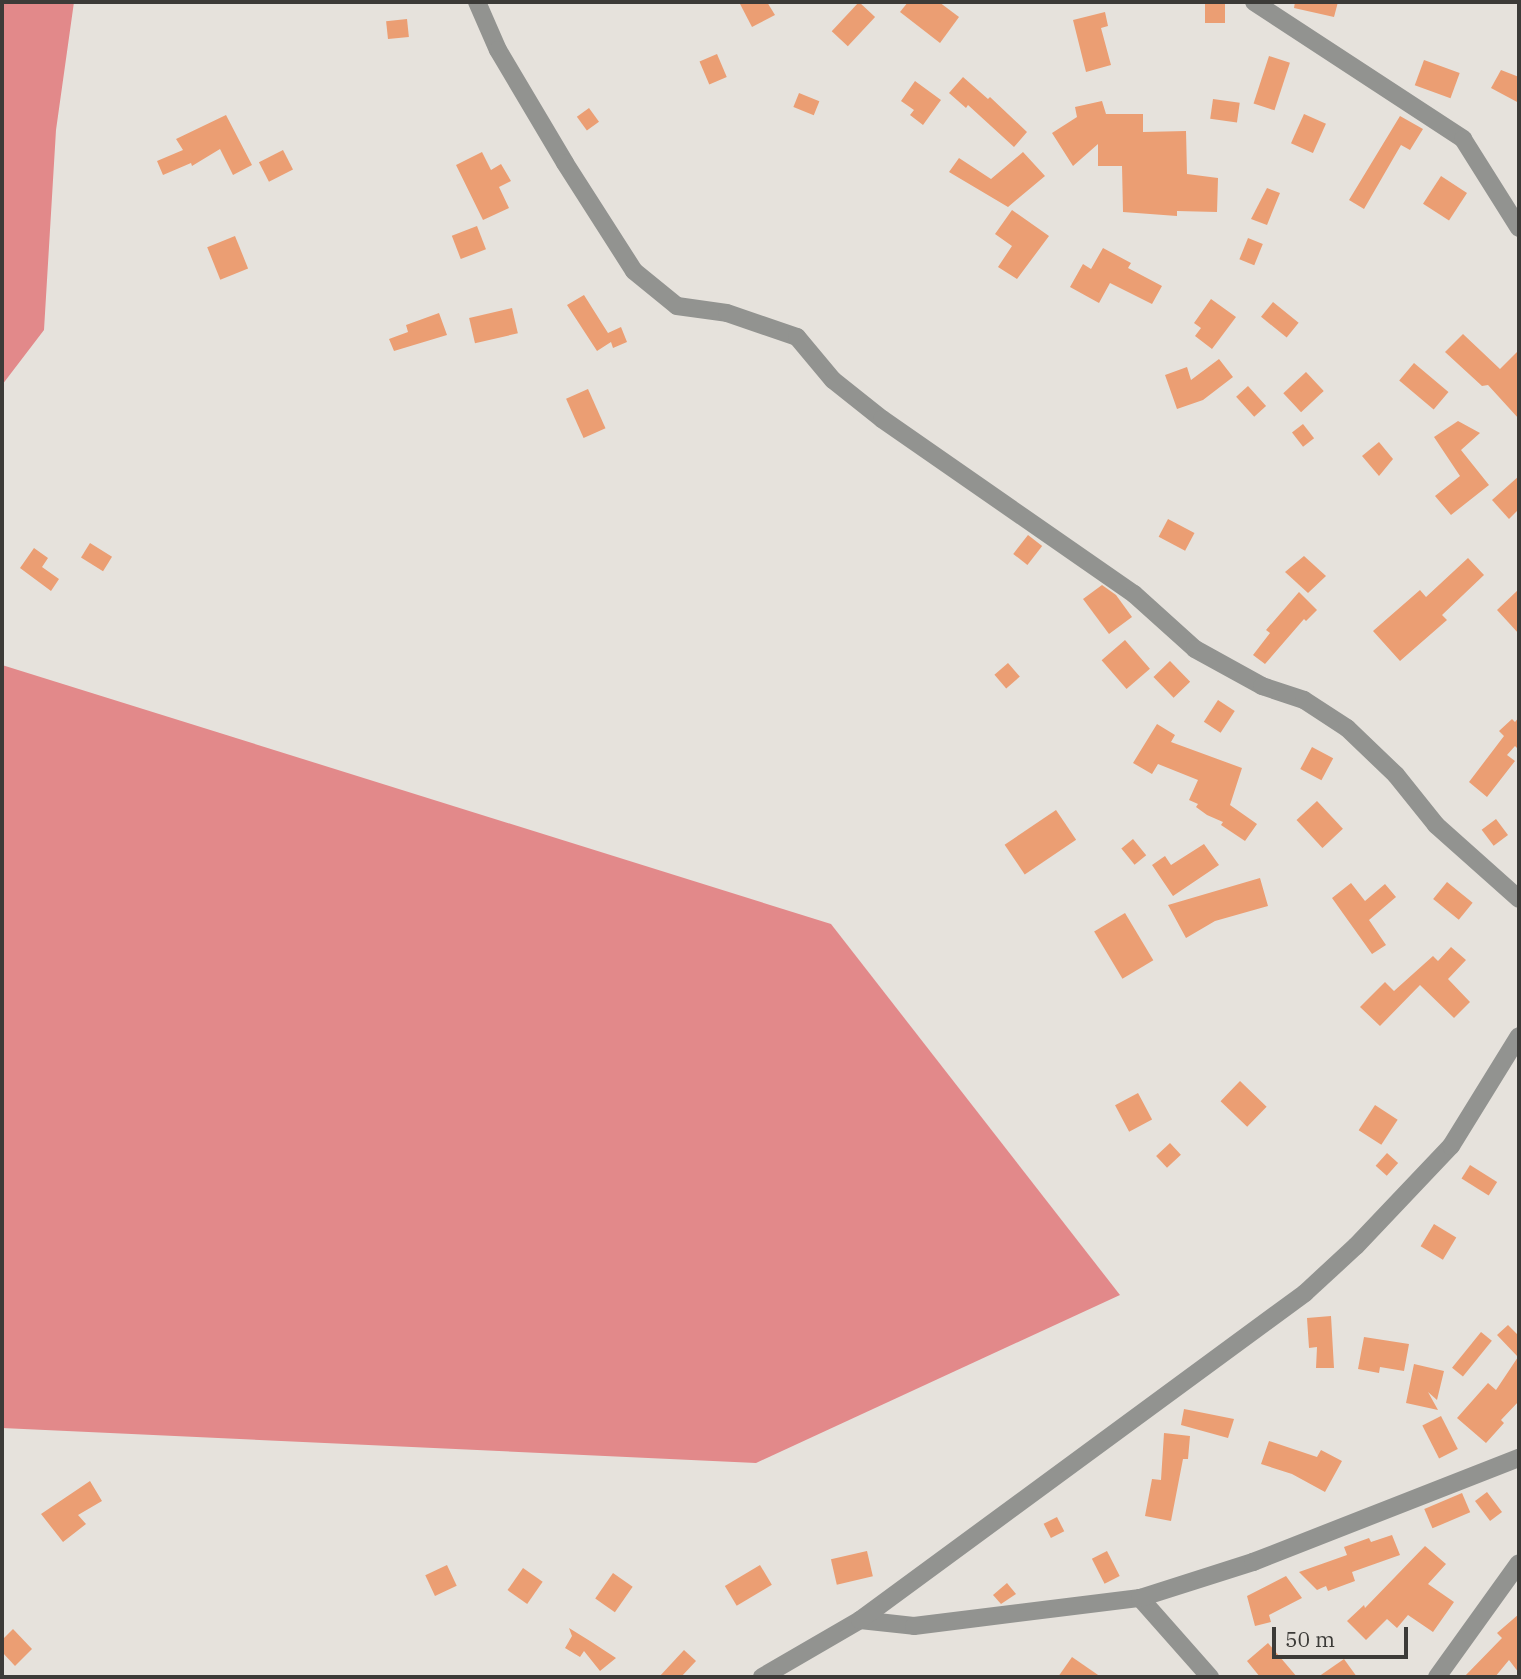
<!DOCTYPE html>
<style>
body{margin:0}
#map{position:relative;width:1521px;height:1679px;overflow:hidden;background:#e6e2dc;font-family:"IBM Plex Serif",serif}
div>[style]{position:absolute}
.forest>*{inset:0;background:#e2898a}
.building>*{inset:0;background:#eb9e73;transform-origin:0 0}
.minor>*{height:18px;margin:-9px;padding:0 9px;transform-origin:9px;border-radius:9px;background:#929390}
span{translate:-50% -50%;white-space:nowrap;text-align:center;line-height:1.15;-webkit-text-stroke:5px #e6e2dc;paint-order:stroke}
.frame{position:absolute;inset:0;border:4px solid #3c3b38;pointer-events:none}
.scale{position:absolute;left:1272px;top:1627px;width:136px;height:32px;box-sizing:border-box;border:4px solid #3c3b38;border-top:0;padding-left:9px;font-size:21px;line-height:24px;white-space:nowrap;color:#3c3b38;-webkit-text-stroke:5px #e6e2dc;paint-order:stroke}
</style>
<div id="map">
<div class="forest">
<i style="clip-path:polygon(2px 2px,74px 2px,56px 130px,44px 330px,2px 385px)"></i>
<i style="clip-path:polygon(2px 665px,831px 924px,1120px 1295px,756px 1463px,2px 1428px)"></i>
</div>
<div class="building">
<i style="clip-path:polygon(739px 2px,767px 2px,775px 15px,752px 27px)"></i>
<i style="left:859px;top:2px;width:22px;height:40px;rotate:43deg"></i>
<i style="clip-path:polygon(908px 2px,939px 2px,959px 17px,940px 43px,900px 12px)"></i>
<i style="left:1205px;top:2px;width:20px;height:21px"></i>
<i style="clip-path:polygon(1295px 2px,1338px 2px,1334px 17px,1294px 8px)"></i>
<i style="clip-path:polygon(1105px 12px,1108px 26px,1101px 28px,1111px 65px,1086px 72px,1073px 20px)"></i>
<i style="left:407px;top:19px;width:18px;height:21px;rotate:84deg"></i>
<i style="left:717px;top:54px;width:25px;height:19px;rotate:67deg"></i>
<i style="left:1269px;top:56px;width:22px;height:50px;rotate:18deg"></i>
<i style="left:1424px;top:60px;width:38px;height:27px;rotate:20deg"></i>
<i style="clip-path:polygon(1501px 70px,1519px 77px,1519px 103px,1491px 88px)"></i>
<i style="clip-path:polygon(963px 77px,988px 99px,990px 97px,1027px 132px,1014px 147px,968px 105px,966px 108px,949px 93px)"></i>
<i style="clip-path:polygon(915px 81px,941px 100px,923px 125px,910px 115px,914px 110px,901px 101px)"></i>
<i style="left:799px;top:93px;width:22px;height:15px;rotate:22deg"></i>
<i style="left:1213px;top:99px;width:27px;height:20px;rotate:8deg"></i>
<i style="clip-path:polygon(1102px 101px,1106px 114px,1143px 114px,1143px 132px,1186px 131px,1187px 174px,1218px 178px,1217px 212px,1177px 211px,1177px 216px,1123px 212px,1122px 166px,1098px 166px,1098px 144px,1073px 166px,1052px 133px,1077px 117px,1075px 107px)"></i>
<i style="left:589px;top:108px;width:17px;height:15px;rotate:54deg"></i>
<i style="left:1304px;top:114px;width:24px;height:32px;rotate:24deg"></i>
<i style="clip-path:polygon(226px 115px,252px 165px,233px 175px,220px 149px,192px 166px,191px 163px,163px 175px,157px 161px,183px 150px,176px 139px)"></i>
<i style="clip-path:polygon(1400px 116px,1423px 129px,1410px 150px,1401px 145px,1364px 209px,1349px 200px)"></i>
<i style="left:283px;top:150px;width:22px;height:27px;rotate:63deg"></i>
<i style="clip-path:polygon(482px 152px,491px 170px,501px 164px,511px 181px,499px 187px,509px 208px,483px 220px,456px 165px)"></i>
<i style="clip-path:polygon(1023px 152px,1045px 176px,1008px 207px,949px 172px,959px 158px,991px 179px)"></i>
<i style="left:1441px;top:176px;width:31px;height:33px;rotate:33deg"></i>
<i style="clip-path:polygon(1267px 188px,1280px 193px,1267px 225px,1251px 219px)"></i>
<i style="clip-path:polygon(1012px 210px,1049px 236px,1017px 279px,998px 267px,1012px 246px,995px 234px)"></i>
<i style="left:477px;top:226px;width:25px;height:27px;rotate:69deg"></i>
<i style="left:235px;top:236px;width:35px;height:30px;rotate:68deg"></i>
<i style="left:1248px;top:238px;width:16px;height:23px;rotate:22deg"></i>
<i style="clip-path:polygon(1103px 248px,1131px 263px,1128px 268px,1162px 286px,1152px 304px,1110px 283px,1099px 303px,1070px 287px,1083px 264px,1091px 269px)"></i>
<i style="clip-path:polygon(584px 295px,608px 333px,621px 327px,627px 342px,613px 348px,611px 342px,597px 351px,567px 305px)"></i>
<i style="clip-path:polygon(1211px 299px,1236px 317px,1212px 349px,1195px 336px,1201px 328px,1194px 323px)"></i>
<i style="left:1273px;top:302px;width:33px;height:19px;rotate:39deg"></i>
<i style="left:512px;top:308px;width:26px;height:44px;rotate:77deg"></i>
<i style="clip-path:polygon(439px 313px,447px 335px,394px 351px,389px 339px,408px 332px,406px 325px)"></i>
<i style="clip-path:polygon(1463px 334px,1500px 369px,1519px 350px,1519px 419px,1488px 385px,1482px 386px,1445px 352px)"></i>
<i style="clip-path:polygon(1219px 359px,1233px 377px,1203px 400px,1177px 409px,1165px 375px,1187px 367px,1191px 380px)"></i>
<i style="left:1414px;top:363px;width:45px;height:23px;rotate:40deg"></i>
<i style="left:1306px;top:372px;width:26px;height:31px;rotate:47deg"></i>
<i style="left:1248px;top:386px;width:27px;height:16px;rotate:48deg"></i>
<i style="left:588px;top:389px;width:43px;height:24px;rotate:66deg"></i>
<i style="clip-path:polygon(1458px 421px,1480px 433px,1461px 450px,1489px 485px,1451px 515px,1435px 496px,1460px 476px,1434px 437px)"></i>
<i style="left:1303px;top:424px;width:18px;height:14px;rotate:52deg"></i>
<i style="clip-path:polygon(1379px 442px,1393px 459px,1379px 476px,1362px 456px)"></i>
<i style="clip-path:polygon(1519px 476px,1519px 509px,1509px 519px,1492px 500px)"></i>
<i style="left:1168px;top:519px;width:30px;height:20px;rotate:28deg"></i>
<i style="left:1028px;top:535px;width:18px;height:24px;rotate:38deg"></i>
<i style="left:90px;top:543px;width:26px;height:17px;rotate:32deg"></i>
<i style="clip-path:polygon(34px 548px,48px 558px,42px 567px,59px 579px,51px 591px,20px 568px)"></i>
<i style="clip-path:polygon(1304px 556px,1326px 576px,1308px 593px,1285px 572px)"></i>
<i style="clip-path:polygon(1468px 558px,1484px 575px,1442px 615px,1447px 620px,1400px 661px,1373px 631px,1420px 590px,1426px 597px)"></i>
<i style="clip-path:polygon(1102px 585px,1116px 595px,1132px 617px,1109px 634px,1083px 599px)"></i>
<i style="clip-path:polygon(1519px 589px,1519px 634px,1497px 610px)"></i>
<i style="clip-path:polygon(1299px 592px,1317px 610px,1306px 621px,1304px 619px,1265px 664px,1253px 655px,1270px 633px,1266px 630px)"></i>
<i style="left:1125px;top:640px;width:38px;height:31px;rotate:49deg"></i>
<i style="left:1170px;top:661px;width:29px;height:23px;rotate:46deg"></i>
<i style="left:1008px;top:663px;width:18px;height:18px;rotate:49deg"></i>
<i style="left:1218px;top:700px;width:20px;height:26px;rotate:33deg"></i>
<i style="clip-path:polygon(1519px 717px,1519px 750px,1515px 746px,1507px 755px,1515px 761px,1487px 797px,1469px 782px,1504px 736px,1499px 731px,1512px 719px,1515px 722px)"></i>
<i style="clip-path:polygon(1157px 724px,1175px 735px,1171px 742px,1242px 768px,1230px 805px,1257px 824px,1245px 841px,1221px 825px,1223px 822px,1207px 815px,1196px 807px,1198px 804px,1189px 800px,1198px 780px,1158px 764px,1152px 774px,1133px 763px)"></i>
<i style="left:1312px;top:747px;width:24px;height:25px;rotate:28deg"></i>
<i style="left:1317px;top:801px;width:38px;height:28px;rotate:47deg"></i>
<i style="left:1056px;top:810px;width:36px;height:62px;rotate:56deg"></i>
<i style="left:1496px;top:819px;width:20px;height:18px;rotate:53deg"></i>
<i style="left:1133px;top:839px;width:21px;height:15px;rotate:51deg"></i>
<i style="clip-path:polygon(1204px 844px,1219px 865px,1173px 896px,1152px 865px,1165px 856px,1171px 865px)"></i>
<i style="clip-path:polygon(1260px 878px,1268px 906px,1215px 921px,1186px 938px,1168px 905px)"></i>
<i style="left:1447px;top:882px;width:33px;height:22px;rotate:39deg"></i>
<i style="clip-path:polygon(1351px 883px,1365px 901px,1385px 884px,1396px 897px,1369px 920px,1386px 945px,1372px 954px,1332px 898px)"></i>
<i style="left:1125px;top:913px;width:55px;height:36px;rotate:59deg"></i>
<i style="clip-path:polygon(1451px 947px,1466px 960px,1448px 979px,1470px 1002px,1454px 1018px,1420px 985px,1380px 1026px,1360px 1007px,1385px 982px,1394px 991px,1433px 956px,1438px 961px)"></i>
<i style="left:1240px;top:1081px;width:37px;height:28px;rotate:44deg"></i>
<i style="left:1138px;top:1093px;width:30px;height:26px;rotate:62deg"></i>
<i style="left:1375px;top:1105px;width:27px;height:30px;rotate:33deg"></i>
<i style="left:1170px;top:1143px;width:16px;height:19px;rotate:47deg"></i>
<i style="left:1387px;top:1153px;width:15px;height:17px;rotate:42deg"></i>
<i style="left:1470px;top:1165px;width:32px;height:16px;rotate:32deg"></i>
<i style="left:1434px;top:1224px;width:26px;height:26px;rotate:31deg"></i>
<i style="clip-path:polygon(1331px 1316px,1334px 1368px,1316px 1368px,1317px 1347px,1309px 1348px,1307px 1318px)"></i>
<i style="clip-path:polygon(1508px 1325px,1519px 1336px,1519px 1401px,1501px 1420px,1504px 1423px,1486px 1443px,1457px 1418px,1488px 1383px,1496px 1390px,1518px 1357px,1497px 1335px)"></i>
<i style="left:1481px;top:1332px;width:14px;height:46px;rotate:39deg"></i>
<i style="clip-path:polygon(1364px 1337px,1409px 1344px,1404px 1371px,1380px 1367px,1379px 1373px,1358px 1369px)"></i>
<i style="clip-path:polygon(1414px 1364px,1444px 1371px,1437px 1400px,1428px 1392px,1438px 1410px,1406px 1403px)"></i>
<i style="clip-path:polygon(1184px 1409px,1234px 1419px,1228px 1438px,1181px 1425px)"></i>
<i style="left:1441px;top:1416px;width:37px;height:21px;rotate:63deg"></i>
<i style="clip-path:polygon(1164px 1433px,1190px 1436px,1188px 1459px,1183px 1459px,1171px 1521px,1145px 1516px,1152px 1479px,1161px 1480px)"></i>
<i style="clip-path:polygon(1269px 1441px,1317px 1457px,1321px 1450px,1342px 1461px,1325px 1492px,1292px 1474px,1261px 1464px)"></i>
<i style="clip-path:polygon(90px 1481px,102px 1501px,78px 1515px,86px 1524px,63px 1542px,41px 1514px)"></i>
<i style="left:1487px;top:1492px;width:25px;height:15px;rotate:53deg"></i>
<i style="left:1462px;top:1493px;width:21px;height:41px;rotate:67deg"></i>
<i style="left:1057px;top:1517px;width:16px;height:15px;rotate:63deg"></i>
<i style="clip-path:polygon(1392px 1535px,1400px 1555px,1352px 1572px,1355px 1581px,1328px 1591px,1326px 1586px,1317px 1590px,1299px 1572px,1347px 1555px,1344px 1547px,1369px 1538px,1371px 1542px)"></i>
<i style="clip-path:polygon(1425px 1546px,1446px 1564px,1428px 1584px,1454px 1602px,1433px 1632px,1408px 1615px,1397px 1628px,1387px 1619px,1366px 1640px,1347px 1621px,1364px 1605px,1365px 1608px)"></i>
<i style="left:867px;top:1551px;width:26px;height:37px;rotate:77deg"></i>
<i style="left:1107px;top:1551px;width:28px;height:17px;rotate:63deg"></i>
<i style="left:447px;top:1565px;width:23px;height:24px;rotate:65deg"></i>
<i style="left:760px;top:1565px;width:23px;height:41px;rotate:59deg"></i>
<i style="left:523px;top:1568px;width:24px;height:27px;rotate:35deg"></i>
<i style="left:613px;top:1573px;width:24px;height:31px;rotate:35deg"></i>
<i style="clip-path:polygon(1286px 1576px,1302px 1598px,1269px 1615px,1271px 1622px,1255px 1626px,1247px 1596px)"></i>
<i style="clip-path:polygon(1007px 1583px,1016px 1594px,1001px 1604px,993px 1595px)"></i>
<i style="clip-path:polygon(1519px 1614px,1519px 1673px,1509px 1660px,1495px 1677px,1464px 1677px,1502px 1638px,1497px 1633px)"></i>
<i style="clip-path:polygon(569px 1628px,590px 1641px,616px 1658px,600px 1671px,584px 1651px,580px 1657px,565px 1648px,572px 1636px)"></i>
<i style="clip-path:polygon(13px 1629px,32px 1649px,15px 1666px,2px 1652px,2px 1640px)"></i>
<i style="clip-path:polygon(1268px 1643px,1297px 1677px,1260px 1677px,1247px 1661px)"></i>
<i style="clip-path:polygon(684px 1650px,696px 1661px,681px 1677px,659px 1677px)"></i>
<i style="clip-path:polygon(1072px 1657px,1101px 1677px,1058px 1677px)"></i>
<i style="clip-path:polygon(1344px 1659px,1357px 1677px,1318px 1677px)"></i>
</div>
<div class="minor">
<i style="left:477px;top:2px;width:52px;rotate:66.4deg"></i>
<i style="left:498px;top:50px;width:131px;rotate:59.3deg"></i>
<i style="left:565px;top:163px;width:128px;rotate:57.4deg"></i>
<i style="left:634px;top:271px;width:55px;rotate:39.1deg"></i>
<i style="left:677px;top:306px;width:50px;rotate:8deg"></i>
<i style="left:727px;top:313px;width:74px;rotate:18.9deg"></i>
<i style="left:797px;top:337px;width:56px;rotate:50.1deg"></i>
<i style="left:833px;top:380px;width:63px;rotate:38.5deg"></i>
<i style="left:882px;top:419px;width:307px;rotate:34.8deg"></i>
<i style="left:1134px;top:594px;width:82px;rotate:42deg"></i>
<i style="left:1195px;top:649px;width:77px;rotate:28.9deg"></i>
<i style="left:1262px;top:686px;width:44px;rotate:18.4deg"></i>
<i style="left:1304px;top:700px;width:51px;rotate:33.1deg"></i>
<i style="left:1347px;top:728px;width:68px;rotate:43.8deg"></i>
<i style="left:1396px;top:775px;width:64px;rotate:51.3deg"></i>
<i style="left:1436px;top:825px;width:111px;rotate:41.7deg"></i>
<i style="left:1254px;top:2px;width:250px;rotate:33.2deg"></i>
<i style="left:1463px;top:139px;width:105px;rotate:57.8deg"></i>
<i style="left:1140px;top:1598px;width:106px;rotate:48.5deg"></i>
<i style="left:860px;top:1620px;width:54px;rotate:6.3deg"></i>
<i style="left:914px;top:1626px;width:228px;rotate:-7.1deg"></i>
<i style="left:1140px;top:1598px;width:119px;rotate:-17.7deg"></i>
<i style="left:1253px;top:1562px;width:286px;rotate:-21.4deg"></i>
<i style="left:762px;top:1677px;width:113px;rotate:-30.2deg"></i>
<i style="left:860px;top:1620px;width:552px;rotate:-36.31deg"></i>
<i style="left:1305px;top:1293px;width:69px;rotate:-42.7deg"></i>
<i style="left:1356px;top:1246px;width:138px;rotate:-46.5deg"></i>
<i style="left:1451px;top:1146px;width:129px;rotate:-58.3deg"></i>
<i style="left:1437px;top:1677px;width:140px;rotate:-54.3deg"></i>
</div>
<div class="frame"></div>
<div class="scale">50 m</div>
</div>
